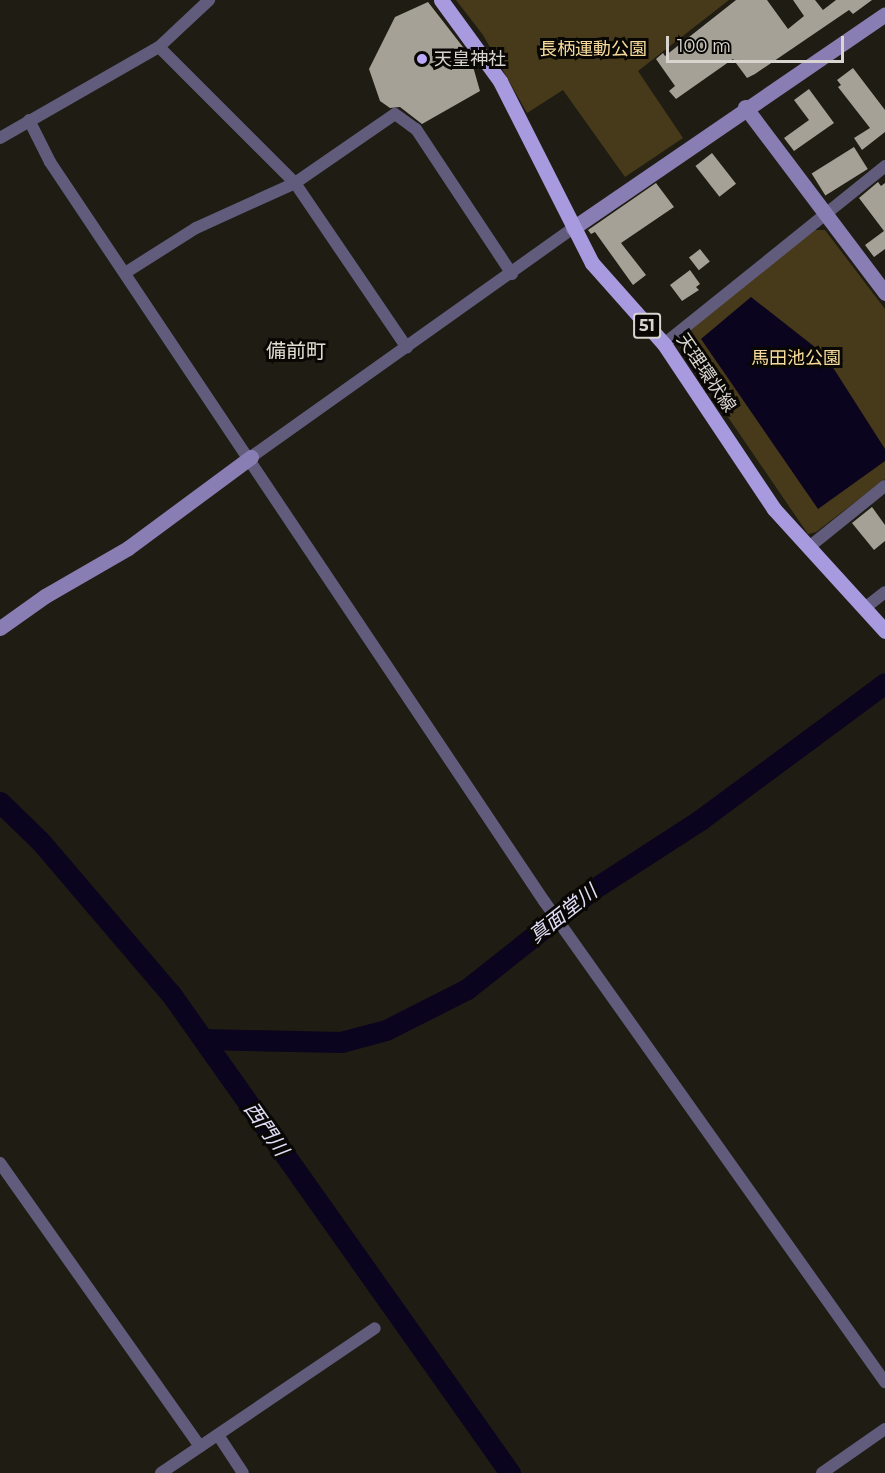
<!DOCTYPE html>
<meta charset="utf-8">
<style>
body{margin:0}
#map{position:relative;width:885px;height:1473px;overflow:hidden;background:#1f1c13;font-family:Montserrat,"Noto Sans JP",sans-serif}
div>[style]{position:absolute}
.green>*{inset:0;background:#473a1a}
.water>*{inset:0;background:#0b041e}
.river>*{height:21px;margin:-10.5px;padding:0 10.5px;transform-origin:10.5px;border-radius:10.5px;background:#0b041e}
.building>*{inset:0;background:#a6a196;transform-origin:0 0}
.street>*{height:12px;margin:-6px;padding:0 6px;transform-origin:6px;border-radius:6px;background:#615b7c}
.secondary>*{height:15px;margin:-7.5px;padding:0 7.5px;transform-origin:7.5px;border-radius:7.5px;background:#887eb3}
.primary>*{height:15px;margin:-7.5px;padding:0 7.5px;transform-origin:7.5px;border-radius:7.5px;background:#a79ade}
.dots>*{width:16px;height:16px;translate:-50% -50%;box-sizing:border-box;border:3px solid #080704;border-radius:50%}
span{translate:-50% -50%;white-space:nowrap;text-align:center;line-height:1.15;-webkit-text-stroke:6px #080704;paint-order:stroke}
.shield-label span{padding:2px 4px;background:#080704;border:2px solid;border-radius:4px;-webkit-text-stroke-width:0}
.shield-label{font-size:16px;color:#d8d5d0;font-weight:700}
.park-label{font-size:18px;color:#f8db9c}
.poi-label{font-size:18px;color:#d8d5d0}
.left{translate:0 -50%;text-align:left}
.street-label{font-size:18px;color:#d8d5d0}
.neighbourhood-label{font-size:20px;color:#e2ddd1}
.water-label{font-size:20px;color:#e2def8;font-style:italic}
.scale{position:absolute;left:666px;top:36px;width:178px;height:27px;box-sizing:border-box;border:3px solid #d8d5d0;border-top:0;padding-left:8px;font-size:18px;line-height:21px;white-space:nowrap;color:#d8d5d0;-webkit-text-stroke:4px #080704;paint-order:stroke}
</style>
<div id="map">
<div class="green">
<i style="clip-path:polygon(456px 0,729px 0,638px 71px,683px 138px,625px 177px,563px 90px,527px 113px,483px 35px)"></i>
<i style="clip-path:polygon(813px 230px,825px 230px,885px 309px,885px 479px,816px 532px,808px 534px,678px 344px,679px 337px)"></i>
</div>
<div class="water">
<i style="clip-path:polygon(751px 297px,825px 355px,885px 449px,885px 461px,818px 509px,701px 339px)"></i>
</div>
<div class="river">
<i style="left:0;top:802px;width:57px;rotate:44.3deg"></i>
<i style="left:41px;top:842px;width:200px;rotate:49.5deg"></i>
<i style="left:171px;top:994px;width:587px;rotate:54.71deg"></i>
<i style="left:204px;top:1039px;width:137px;rotate:1.3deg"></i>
<i style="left:341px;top:1042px;width:47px;rotate:-14.9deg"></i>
<i style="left:386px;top:1030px;width:91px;rotate:-26.8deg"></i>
<i style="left:467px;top:989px;width:159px;rotate:-38.4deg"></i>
<i style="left:592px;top:890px;width:129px;rotate:-32.9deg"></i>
<i style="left:700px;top:820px;width:230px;rotate:-36.5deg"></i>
</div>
<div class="building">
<i style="clip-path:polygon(736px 0,767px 0,788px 29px,804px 16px,793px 0,815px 0,823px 10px,836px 0,872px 0,853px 14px,849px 10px,755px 74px,747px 78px,733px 59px,676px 99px,669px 91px,675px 86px,656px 59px,663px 53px,665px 56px)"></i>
<i style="clip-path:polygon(428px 2px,470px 56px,480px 91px,422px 124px,400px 107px,390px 108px,380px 101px,369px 69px,395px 17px)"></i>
<i style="clip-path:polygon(853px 68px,885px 110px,885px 132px,862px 150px,854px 138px,870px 128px,838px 87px,841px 85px,837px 80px)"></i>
<i style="clip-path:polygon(809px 89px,834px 123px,794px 151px,784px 138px,809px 120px,794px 100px)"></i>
<i style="left:854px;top:147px;width:26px;height:50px;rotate:58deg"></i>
<i style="left:712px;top:153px;width:39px;height:21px;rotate:52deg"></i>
<i style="clip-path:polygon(878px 182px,881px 186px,885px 183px,885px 249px,874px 257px,865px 245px,884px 231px,859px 198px)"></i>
<i style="clip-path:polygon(656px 183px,674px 207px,621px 243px,646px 275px,633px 285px,595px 232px,591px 234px,588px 230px)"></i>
<i style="left:700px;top:249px;width:16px;height:14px;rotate:52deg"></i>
<i style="clip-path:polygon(690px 270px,700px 284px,696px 287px,699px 290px,682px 301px,670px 285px)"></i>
<i style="clip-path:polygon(872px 507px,885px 525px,885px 541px,874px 550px,852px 523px)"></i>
</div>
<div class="street">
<i style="left:159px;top:47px;width:192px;rotate:45deg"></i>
<i style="left:295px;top:183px;width:199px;rotate:55.8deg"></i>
<i style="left:29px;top:120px;width:47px;rotate:63.4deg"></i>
<i style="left:50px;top:162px;width:889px;rotate:56.24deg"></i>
<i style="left:544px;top:901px;width:590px;rotate:54.67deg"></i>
<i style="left:0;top:138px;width:183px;rotate:-29.8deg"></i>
<i style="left:159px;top:47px;width:69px;rotate:-43.2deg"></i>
<i style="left:125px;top:273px;width:84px;rotate:-32.4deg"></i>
<i style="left:196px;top:228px;width:109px;rotate:-24.4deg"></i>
<i style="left:295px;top:183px;width:121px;rotate:-34.6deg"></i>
<i style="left:395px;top:114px;width:26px;rotate:36deg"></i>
<i style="left:416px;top:129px;width:174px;rotate:56.5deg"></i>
<i style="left:664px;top:344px;width:284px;rotate:-38.8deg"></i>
<i style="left:251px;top:457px;width:395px;rotate:-35.4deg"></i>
<i style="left:809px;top:547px;width:97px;rotate:-38.8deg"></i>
<i style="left:866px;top:607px;width:24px;rotate:-38deg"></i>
<i style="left:0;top:1163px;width:347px;rotate:54.8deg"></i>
<i style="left:218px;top:1435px;width:45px;rotate:56.7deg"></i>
<i style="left:161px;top:1473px;width:258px;rotate:-34.1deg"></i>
<i style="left:822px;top:1473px;width:77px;rotate:-34.9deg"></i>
</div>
<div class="secondary">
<i style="left:745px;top:107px;width:233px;rotate:53deg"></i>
<i style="left:573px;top:228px;width:378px;rotate:-34.4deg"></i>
<i style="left:0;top:628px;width:55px;rotate:-35.4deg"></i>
<i style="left:45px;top:596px;width:96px;rotate:-30deg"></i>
<i style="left:128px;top:548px;width:153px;rotate:-36.5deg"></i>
</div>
<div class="primary">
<i style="left:441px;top:0;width:100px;rotate:53.9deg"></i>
<i style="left:500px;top:81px;width:204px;rotate:63.2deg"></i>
<i style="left:592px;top:263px;width:108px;rotate:48.4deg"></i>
<i style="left:664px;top:344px;width:198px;rotate:56.3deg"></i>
<i style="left:774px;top:509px;width:165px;rotate:47.7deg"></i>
</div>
<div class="dots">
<i style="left:422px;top:59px;background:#b9abf7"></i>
</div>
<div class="shield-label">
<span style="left:647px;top:326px">51</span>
</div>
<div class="park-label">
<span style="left:593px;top:49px">長柄運動公園</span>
<span style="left:796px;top:358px">馬田池公園</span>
</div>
<div class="poi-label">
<span class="left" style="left:434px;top:59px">天皇神社</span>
</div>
<div class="street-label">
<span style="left:706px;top:373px;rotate:56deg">天理環状線</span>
</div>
<div class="neighbourhood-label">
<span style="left:296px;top:351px">備前町</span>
</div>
<div class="water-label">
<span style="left:563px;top:914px;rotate:-38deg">真面堂川</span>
<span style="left:266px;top:1129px;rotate:55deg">西門川</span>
</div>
<div class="scale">100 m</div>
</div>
